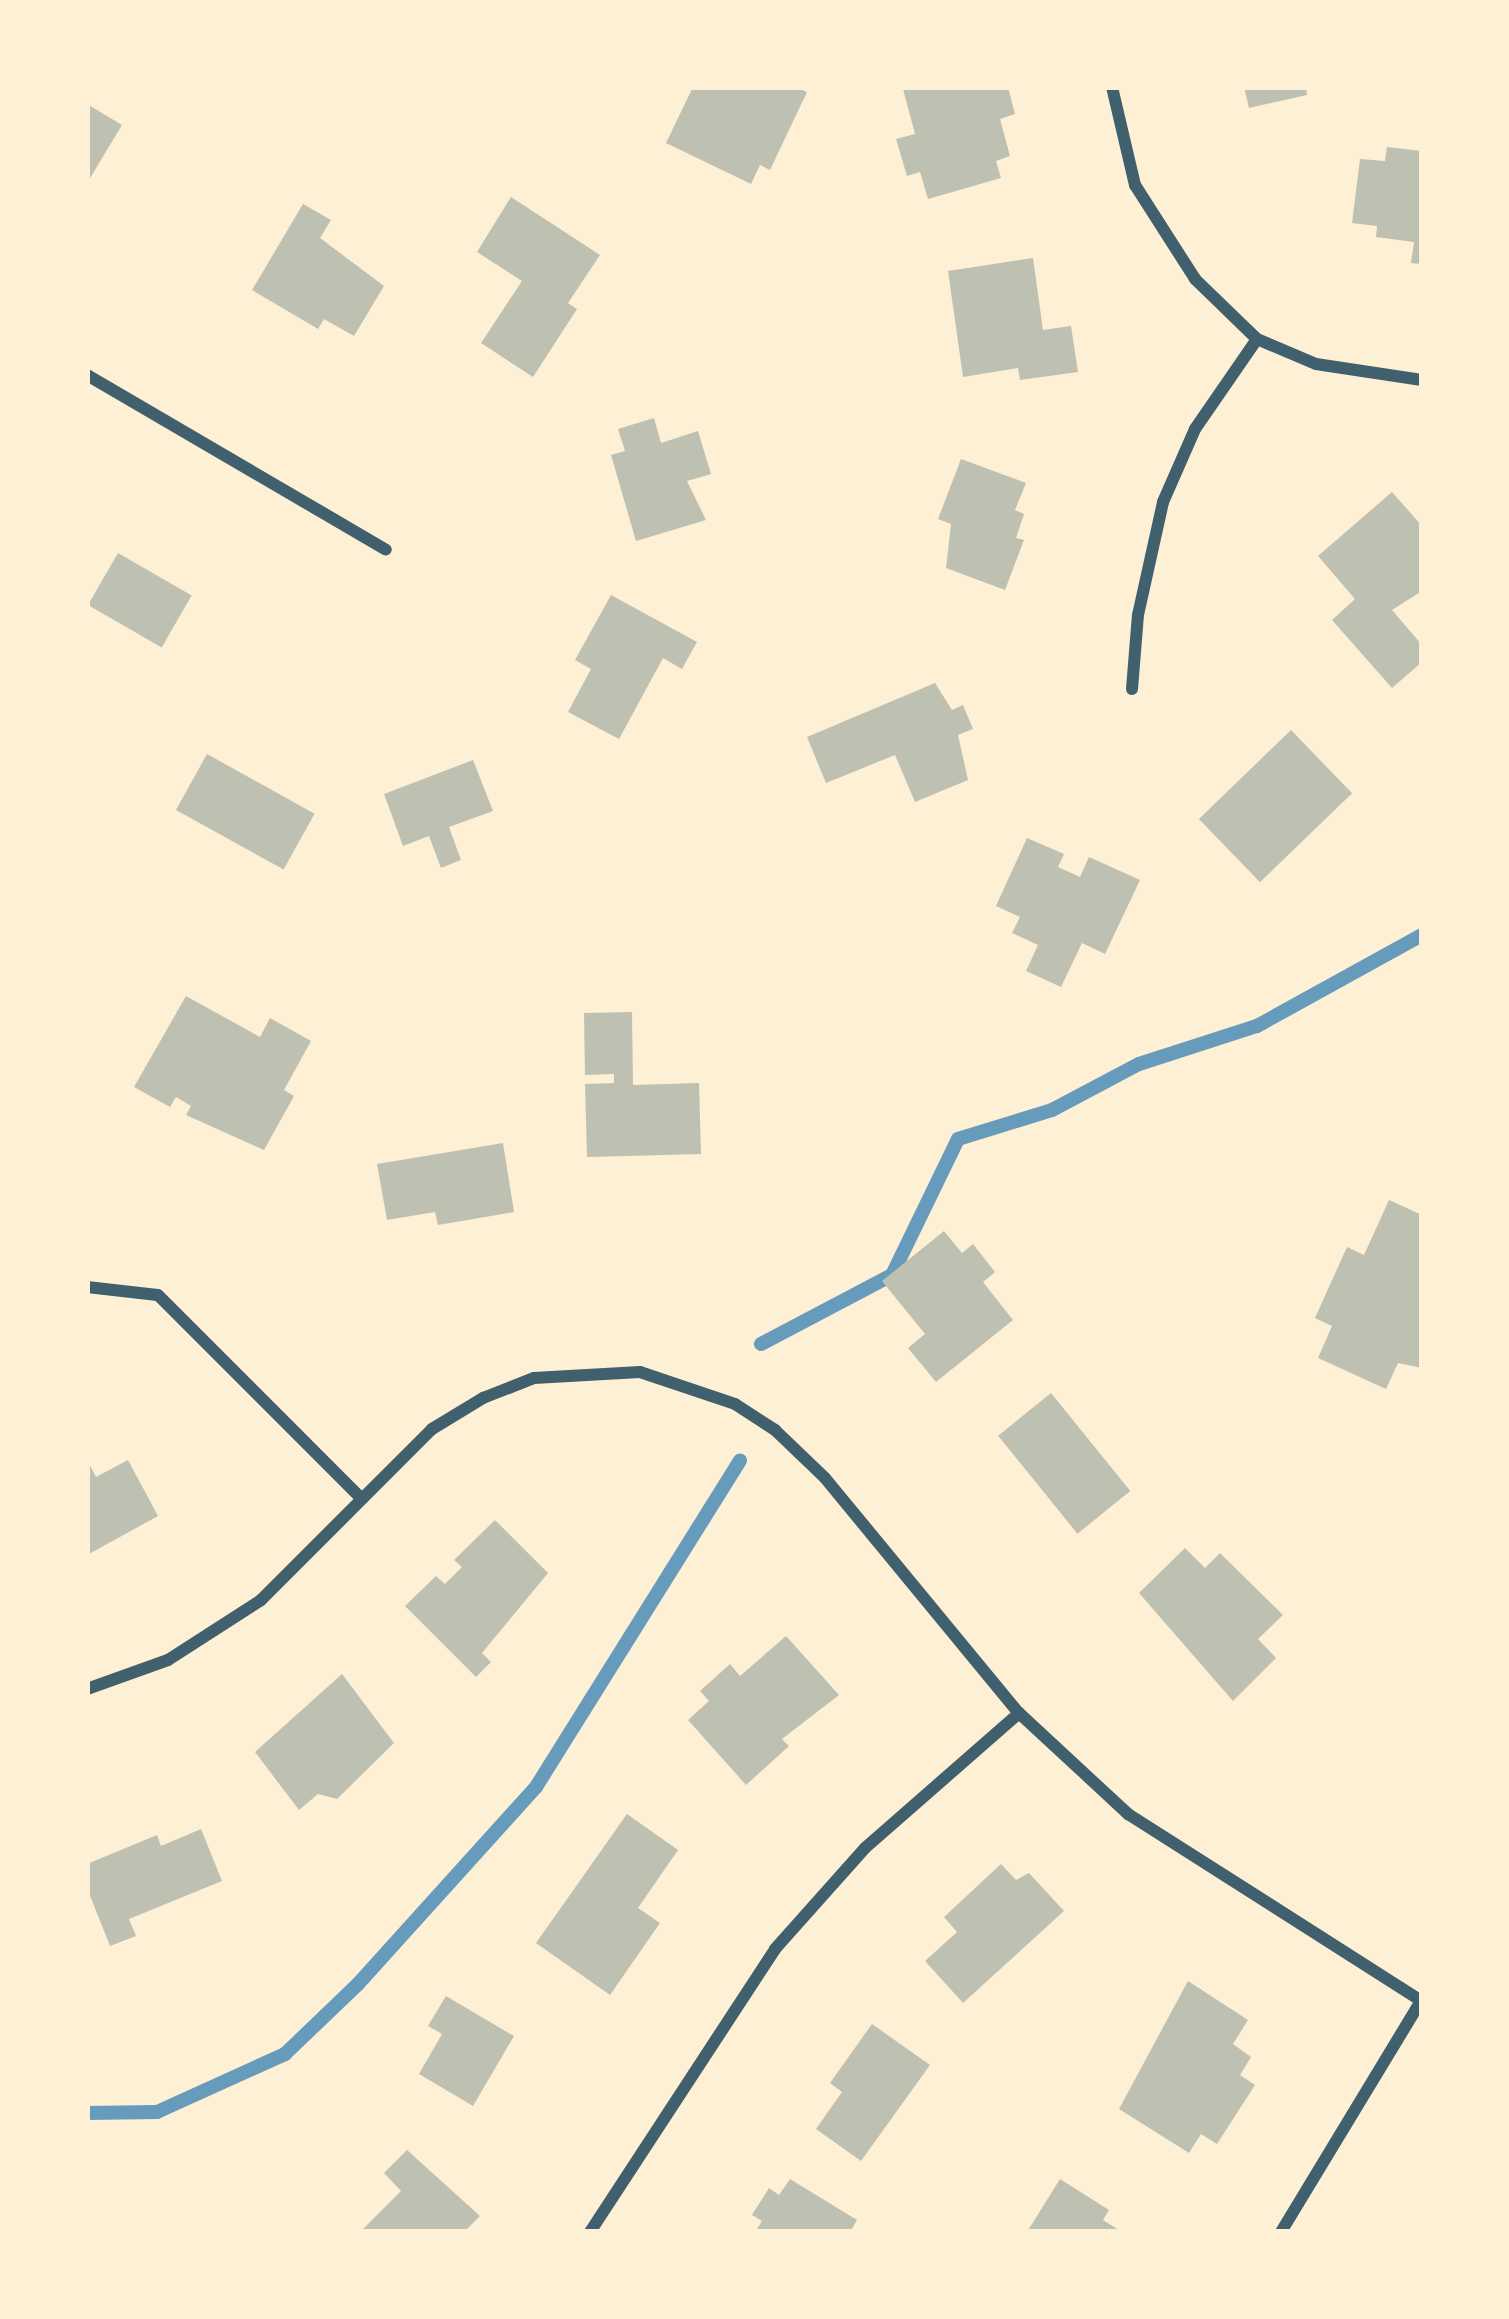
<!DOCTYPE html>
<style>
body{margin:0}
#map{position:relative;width:1509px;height:2319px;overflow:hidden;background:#fdf0d5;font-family:Arial,sans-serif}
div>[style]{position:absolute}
.stream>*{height:14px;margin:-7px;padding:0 7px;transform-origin:7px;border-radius:7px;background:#669bbc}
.building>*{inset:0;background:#bec0b2;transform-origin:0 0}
.minor>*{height:12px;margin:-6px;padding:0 6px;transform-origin:6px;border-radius:6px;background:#3f606c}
span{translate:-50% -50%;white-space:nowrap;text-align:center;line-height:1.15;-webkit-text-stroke:10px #fdf0d5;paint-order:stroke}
.frame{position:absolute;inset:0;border:90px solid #fdf0d5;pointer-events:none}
</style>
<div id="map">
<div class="stream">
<i style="left:761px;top:1344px;width:148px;rotate:-27.8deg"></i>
<i style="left:892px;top:1275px;width:151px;rotate:-64.1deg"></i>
<i style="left:958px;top:1139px;width:98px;rotate:-17.1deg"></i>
<i style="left:1052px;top:1110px;width:98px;rotate:-27.9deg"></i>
<i style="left:1139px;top:1064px;width:124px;rotate:-17.9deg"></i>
<i style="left:1257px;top:1026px;width:188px;rotate:-28.9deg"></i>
<i style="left:87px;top:2113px;width:70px;rotate:-0.8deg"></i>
<i style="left:157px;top:2112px;width:141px;rotate:-24.4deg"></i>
<i style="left:285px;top:2054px;width:101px;rotate:-43.8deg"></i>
<i style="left:358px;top:1984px;width:266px;rotate:-47.9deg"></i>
<i style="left:536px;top:1787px;width:385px;rotate:-58deg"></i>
</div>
<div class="building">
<i style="clip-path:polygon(693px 87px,795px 87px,807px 92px,770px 170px,760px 165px,751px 184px,666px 143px)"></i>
<i style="clip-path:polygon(1008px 87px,1015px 114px,1000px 119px,1010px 156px,996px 161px,1001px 178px,928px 199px,920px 172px,907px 176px,896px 139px,915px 134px,903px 89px)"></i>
<i style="clip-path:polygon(1244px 87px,1306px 87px,1307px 95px,1249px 108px)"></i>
<i style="clip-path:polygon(87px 104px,122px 125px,87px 183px)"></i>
<i style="clip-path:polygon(1387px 147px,1422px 151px,1422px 264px,1411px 263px,1414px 242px,1376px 237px,1377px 226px,1352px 223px,1360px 159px,1385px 161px)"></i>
<i style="clip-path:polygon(511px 197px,600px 255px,568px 303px,577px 309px,533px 377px,481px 343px,522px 281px,477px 252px)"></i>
<i style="clip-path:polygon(303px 204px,331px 220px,320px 238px,384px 286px,354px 336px,324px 319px,318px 329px,252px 290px)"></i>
<i style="clip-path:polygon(1033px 258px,1043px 330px,1071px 326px,1078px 372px,1020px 380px,1018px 368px,963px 377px,948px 271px)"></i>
<i style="clip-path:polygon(654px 418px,661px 443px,698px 431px,711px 474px,687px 481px,706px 520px,636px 541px,611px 455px,625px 451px,618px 429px)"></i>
<i style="clip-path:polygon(961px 459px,1026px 483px,1015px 510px,1024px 514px,1016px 538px,1024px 540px,1005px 590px,946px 568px,951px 524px,938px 519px)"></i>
<i style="clip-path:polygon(1392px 492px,1422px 526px,1422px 591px,1392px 610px,1422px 645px,1422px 662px,1392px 688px,1332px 620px,1355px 599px,1318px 556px)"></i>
<i style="left:118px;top:553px;width:85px;height:60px;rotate:30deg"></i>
<i style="clip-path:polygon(611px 595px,697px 642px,682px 669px,663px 658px,619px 739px,568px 712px,591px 669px,575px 660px)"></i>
<i style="clip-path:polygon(935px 683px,952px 710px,963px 705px,973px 729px,958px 735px,968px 780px,915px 802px,895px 755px,826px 783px,807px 737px)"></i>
<i style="left:1291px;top:730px;width:88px;height:128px;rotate:46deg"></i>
<i style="left:207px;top:754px;width:123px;height:64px;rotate:29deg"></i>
<i style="clip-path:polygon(473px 760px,493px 811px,449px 827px,461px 860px,441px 868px,429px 836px,403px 846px,384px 794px)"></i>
<i style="clip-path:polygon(1027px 838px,1064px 854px,1058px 867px,1080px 877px,1089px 857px,1140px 880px,1105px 954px,1082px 943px,1061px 987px,1026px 971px,1038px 945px,1012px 933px,1020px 917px,996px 906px)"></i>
<i style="clip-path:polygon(186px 996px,260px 1037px,270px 1018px,311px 1041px,284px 1090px,294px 1096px,264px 1150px,186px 1115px,191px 1106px,176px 1097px,170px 1107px,134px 1087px)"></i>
<i style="clip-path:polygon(632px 1012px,633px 1085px,699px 1083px,701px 1154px,587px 1157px,585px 1084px,614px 1083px,614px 1074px,585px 1075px,584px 1013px)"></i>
<i style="clip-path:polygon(503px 1143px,514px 1212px,438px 1225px,435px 1212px,387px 1220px,377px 1164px)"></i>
<i style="clip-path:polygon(1389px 1200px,1422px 1215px,1422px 1368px,1398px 1363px,1386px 1389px,1318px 1358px,1332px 1326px,1315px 1318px,1347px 1247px,1364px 1255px)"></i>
<i style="clip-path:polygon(944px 1231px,962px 1253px,973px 1244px,995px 1272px,983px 1282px,1013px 1320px,936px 1382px,908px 1348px,925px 1334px,882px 1281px)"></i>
<i style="left:1051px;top:1393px;width:126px;height:68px;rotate:51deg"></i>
<i style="clip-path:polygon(87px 1460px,96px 1477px,128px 1460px,158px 1516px,87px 1555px)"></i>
<i style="clip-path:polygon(495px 1520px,548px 1573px,482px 1653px,491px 1662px,476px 1677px,405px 1606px,436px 1576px,445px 1584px,462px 1567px,454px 1560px)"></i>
<i style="clip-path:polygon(1185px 1548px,1205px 1568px,1220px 1553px,1283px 1615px,1258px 1639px,1276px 1658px,1233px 1701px,1139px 1593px)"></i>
<i style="clip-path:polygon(786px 1636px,839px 1695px,782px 1739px,789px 1746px,746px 1785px,688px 1720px,709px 1701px,700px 1691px,730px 1664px,740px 1676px)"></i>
<i style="clip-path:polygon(342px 1674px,394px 1743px,337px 1799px,318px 1794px,299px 1810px,255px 1752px)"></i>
<i style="clip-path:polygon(627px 1814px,678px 1850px,638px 1908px,660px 1923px,610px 1995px,536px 1943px)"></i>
<i style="clip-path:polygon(201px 1829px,222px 1881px,129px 1919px,136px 1936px,110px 1946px,87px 1888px,87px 1864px,157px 1835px,161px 1846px)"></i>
<i style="clip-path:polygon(1001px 1864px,1016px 1880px,1029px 1873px,1064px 1911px,963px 2003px,925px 1961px,957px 1932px,944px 1917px)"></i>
<i style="clip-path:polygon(1188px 1981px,1248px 2020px,1233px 2044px,1251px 2057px,1240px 2075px,1255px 2085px,1217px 2144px,1201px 2134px,1189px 2153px,1119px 2109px)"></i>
<i style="clip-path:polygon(446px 1996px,514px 2036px,473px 2106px,419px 2074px,442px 2034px,428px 2026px)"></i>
<i style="clip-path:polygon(872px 2024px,930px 2065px,861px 2161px,816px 2129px,842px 2092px,830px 2083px)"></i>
<i style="clip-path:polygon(407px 2150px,480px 2216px,464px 2232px,360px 2232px,401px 2191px,384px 2173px)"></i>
<i style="clip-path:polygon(790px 2179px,857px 2220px,850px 2232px,755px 2232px,762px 2221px,752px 2215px,769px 2188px,779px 2195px)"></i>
<i style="clip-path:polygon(1060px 2179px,1109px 2210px,1103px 2220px,1122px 2232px,1027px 2232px)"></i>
</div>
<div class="minor">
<i style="left:1112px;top:87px;width:101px;rotate:76.8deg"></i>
<i style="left:1135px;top:185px;width:112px;rotate:57.4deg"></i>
<i style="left:1195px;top:279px;width:86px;rotate:44.1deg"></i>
<i style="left:1257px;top:339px;width:64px;rotate:23deg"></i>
<i style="left:1316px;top:364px;width:107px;rotate:8.6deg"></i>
<i style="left:87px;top:375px;width:346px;rotate:30.3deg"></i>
<i style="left:1132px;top:689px;width:74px;rotate:-85.4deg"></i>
<i style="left:1138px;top:615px;width:116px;rotate:-77.5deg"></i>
<i style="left:1163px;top:502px;width:80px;rotate:-66.3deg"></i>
<i style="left:1195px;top:429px;width:109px;rotate:-55.4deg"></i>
<i style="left:87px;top:1287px;width:71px;rotate:6.4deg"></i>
<i style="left:158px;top:1295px;width:288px;rotate:45deg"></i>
<i style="left:87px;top:1689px;width:86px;rotate:-19.7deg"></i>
<i style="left:168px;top:1660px;width:111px;rotate:-32.8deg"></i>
<i style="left:261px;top:1600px;width:242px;rotate:-45deg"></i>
<i style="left:432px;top:1429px;width:60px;rotate:-31.3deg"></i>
<i style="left:483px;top:1398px;width:55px;rotate:-21.4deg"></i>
<i style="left:534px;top:1378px;width:106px;rotate:-3.2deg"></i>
<i style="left:640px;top:1372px;width:100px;rotate:18.6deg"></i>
<i style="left:735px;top:1404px;width:48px;rotate:33deg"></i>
<i style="left:775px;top:1430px;width:69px;rotate:43.8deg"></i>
<i style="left:825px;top:1478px;width:305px;rotate:50.5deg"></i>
<i style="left:1019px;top:1713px;width:149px;rotate:42.8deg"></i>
<i style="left:1128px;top:1814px;width:348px;rotate:32.5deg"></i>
<i style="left:590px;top:2232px;width:338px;rotate:-56.8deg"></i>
<i style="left:775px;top:1949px;width:135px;rotate:-48.3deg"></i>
<i style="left:865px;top:1848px;width:205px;rotate:-41.2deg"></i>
<i style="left:1281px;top:2232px;width:272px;rotate:-58.8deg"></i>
</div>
<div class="frame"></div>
</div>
